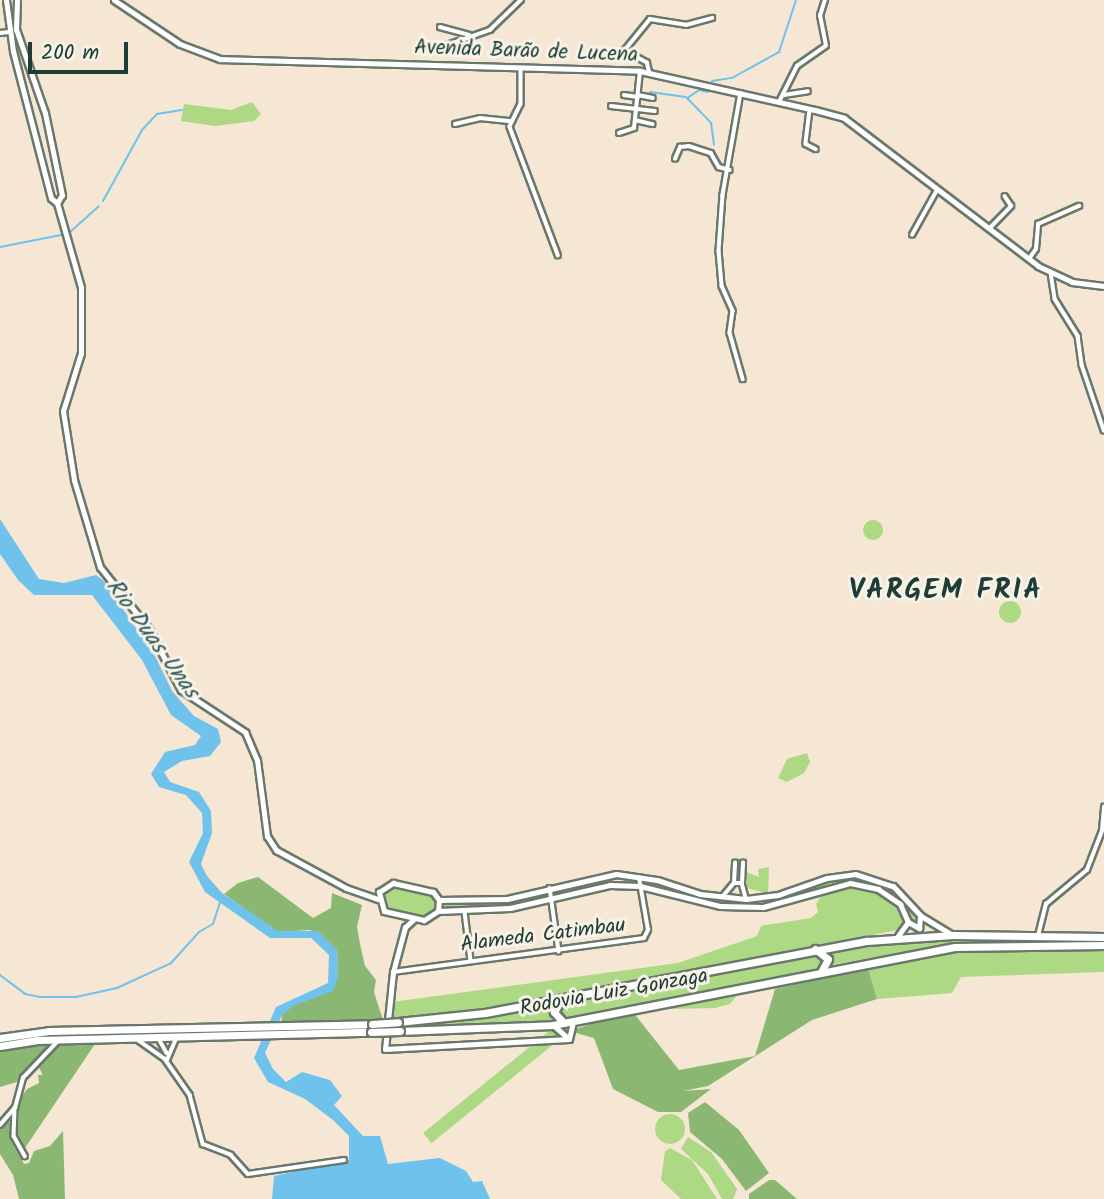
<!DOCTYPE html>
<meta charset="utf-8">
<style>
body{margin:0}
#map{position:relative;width:1104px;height:1199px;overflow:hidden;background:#f5e7d3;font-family:Kalam,sans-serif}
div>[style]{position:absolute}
.green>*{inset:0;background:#add884;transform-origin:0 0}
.round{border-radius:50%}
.forest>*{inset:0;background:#8ab872}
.water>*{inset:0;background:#6fc2eb}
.stream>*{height:2px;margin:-1px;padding:0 1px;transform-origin:1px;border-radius:1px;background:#6fc2eb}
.roads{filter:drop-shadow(2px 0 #6a786c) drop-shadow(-2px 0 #6a786c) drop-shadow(0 2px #6a786c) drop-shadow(0 -2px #6a786c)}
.minor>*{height:3.5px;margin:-1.75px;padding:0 1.75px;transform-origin:1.75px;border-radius:1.75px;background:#fff}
.major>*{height:5px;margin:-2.5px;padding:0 2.5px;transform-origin:2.5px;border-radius:2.5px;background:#fff}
.highway>*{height:7px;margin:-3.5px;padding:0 3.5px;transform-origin:3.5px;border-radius:3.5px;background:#fff}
.bridges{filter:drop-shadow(2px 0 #6a786c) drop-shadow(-2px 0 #6a786c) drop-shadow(0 2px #6a786c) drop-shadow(0 -2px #6a786c)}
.highway-bridge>*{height:7px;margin:-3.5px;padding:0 3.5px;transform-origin:3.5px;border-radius:3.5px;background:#fff}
span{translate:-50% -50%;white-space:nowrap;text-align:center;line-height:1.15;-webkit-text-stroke:6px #f7f3e8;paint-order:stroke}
.street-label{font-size:21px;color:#1f3d34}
.water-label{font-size:23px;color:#2f5859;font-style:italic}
.district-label{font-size:28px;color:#1f3d34;font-weight:700;letter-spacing:2px}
.scale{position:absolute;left:28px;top:42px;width:100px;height:32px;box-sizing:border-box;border:4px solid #1f3d34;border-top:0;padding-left:9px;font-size:21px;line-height:24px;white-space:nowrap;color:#1f3d34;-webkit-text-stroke:5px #f7f3e8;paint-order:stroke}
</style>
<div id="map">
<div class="green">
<i style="clip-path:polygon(252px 102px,261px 114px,254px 121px,215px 126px,181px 121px,184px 104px,231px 110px)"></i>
<i class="round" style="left:863px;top:520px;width:20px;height:20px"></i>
<i class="round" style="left:999px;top:601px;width:22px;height:22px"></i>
<i style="clip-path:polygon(807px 753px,810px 762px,804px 773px,787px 782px,778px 778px,787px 759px)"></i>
<i style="clip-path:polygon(769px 867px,768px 894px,747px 888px,746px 872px,759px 877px,758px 869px)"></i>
<i style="clip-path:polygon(854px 875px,894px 888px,919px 916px,917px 923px,910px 921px,908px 911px,891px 893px,861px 880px,781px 899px,826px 879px)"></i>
<i style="clip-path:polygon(394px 885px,434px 893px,437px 911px,424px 918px,383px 909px,381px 890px)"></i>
<i style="clip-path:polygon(842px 887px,876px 891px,901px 912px,903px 925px,898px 930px,486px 1008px,389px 1019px,392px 1002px,678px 963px,757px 936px,761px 926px,811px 918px,818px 912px,816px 904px,822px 895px)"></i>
<i style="clip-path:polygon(547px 892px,548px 898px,495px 908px,439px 910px,440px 902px,497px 903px)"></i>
<i style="clip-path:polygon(989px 937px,830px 965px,832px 956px,825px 948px,867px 941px)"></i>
<i style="clip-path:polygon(972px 948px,1104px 948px,1104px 972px,961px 977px,952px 993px,877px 999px,868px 968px)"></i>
<i style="clip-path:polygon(813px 950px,824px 956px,818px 968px,686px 1000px,561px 1021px,555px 1009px,566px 997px)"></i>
<i style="clip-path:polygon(739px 993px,730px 1004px,715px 1008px,668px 1009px)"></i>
<i style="clip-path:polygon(552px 1003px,551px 1016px,558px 1023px,396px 1030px,394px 1023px,456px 1020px)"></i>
<i style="left:553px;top:1028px;width:13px;height:167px;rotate:51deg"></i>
<i class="round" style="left:655px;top:1114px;width:30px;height:30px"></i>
<i style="clip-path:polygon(688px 1137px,711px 1152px,737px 1189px,733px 1199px,722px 1199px,708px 1174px,681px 1149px)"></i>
<i style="clip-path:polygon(670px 1148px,692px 1160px,717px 1199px,681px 1199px,661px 1180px,665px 1151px)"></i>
</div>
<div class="forest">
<i style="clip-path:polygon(258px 877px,313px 918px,331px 908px,332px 893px,362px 905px,357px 927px,360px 944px,365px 966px,376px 980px,374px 992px,383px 1020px,281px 1024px,282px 1015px,291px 1007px,338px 978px,337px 950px,310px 930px,278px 932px,224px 894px,238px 883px)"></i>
<i style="clip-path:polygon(868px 968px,877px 999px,812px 1020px,708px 1086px,683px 1091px,711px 1089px,681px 1112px,658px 1112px,613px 1089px,594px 1038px,569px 1031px,632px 1011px,679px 1070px,755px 1056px,775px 989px)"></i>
<i style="clip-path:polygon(97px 1041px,23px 1151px,16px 1143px,14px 1147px,24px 1164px,29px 1163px,34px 1151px,50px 1146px,63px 1131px,65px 1199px,19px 1199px,13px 1175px,0 1154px,0 1128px,16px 1118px,16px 1142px,20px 1099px,27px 1089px,39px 1083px,38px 1075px,43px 1075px,38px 1066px,60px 1042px)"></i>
<i style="clip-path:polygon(39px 1043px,50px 1047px,20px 1081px,0 1087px,0 1050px)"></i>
<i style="clip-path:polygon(705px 1102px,739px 1130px,769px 1173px,746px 1191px,722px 1159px,690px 1132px,688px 1113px)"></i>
<i style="clip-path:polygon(769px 1180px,775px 1180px,797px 1199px,749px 1199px,749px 1194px)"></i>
</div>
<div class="water">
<i style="clip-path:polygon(0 519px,39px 579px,64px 583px,96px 575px,104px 581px,155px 656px,172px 691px,194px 716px,218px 729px,221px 742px,210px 756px,182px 761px,164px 772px,170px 782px,199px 792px,211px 811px,212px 833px,201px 864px,207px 876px,222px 893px,278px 931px,318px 931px,337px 950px,338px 978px,333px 991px,293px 1006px,282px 1015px,265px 1053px,273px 1069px,286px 1082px,302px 1072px,330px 1080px,342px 1096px,334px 1105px,363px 1136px,380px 1136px,388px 1164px,440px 1158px,466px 1171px,473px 1182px,482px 1181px,490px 1199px,272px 1199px,274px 1176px,349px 1160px,349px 1136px,333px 1120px,305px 1099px,268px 1082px,254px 1058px,276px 1007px,328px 983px,329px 955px,311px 938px,270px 938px,205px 892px,189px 862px,203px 833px,202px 813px,186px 795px,159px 787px,151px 774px,165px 752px,195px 745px,201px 736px,171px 715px,142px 660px,92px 595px,34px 595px,18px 580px,0 554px)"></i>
</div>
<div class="stream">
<i style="left:712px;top:81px;width:20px;rotate:-9deg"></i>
<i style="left:732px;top:78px;width:54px;rotate:-29deg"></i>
<i style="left:779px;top:52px;width:55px;rotate:-71.9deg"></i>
<i style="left:650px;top:92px;width:36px;rotate:8deg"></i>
<i style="left:708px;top:92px;width:9px;rotate:-167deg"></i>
<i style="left:699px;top:90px;width:14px;rotate:146deg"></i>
<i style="left:687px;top:98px;width:35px;rotate:46deg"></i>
<i style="left:711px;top:123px;width:22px;rotate:82deg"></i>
<i style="left:103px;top:201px;width:81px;rotate:-61.2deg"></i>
<i style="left:142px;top:130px;width:22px;rotate:-47deg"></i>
<i style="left:157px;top:114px;width:25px;rotate:-9deg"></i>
<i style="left:69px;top:233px;width:40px;rotate:-42deg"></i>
<i style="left:0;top:247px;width:62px;rotate:-11.1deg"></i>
<i style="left:0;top:975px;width:31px;rotate:37deg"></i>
<i style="left:25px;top:994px;width:15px;rotate:11deg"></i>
<i style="left:40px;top:997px;width:36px"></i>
<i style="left:76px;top:997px;width:42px;rotate:-12.4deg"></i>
<i style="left:117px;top:988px;width:60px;rotate:-24.8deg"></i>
<i style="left:171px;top:963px;width:42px;rotate:-47.9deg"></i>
<i style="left:199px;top:932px;width:16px;rotate:-30deg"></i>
<i style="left:213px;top:924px;width:25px;rotate:-72deg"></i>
</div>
<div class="roads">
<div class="minor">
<i style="left:440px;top:27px;width:30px;rotate:15deg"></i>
<i style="left:0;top:33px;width:9px;rotate:-6deg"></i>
<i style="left:445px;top:46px;width:48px;rotate:-19.6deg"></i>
<i style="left:490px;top:30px;width:43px;rotate:-44.1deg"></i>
<i style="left:521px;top:68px;width:36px;rotate:90deg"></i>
<i style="left:521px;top:104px;width:25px;rotate:116deg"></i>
<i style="left:510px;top:127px;width:137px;rotate:69.4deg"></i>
<i style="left:649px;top:72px;width:9px;rotate:-103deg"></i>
<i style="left:647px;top:63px;width:26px;rotate:-152deg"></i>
<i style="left:624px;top:51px;width:41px;rotate:-50.9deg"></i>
<i style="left:650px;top:19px;width:36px;rotate:9deg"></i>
<i style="left:686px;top:25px;width:27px;rotate:-15deg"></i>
<i style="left:741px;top:93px;width:104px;rotate:100deg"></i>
<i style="left:723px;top:195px;width:56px;rotate:94.1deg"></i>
<i style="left:719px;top:251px;width:35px;rotate:85deg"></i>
<i style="left:722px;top:286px;width:27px;rotate:66deg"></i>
<i style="left:733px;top:311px;width:22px;rotate:98deg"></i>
<i style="left:730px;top:333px;width:48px;rotate:74.2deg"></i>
<i style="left:624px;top:95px;width:14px;rotate:8deg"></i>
<i style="left:638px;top:95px;width:15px;rotate:11deg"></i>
<i style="left:784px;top:95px;width:24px;rotate:-9deg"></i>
<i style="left:779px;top:102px;width:40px;rotate:-63.4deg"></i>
<i style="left:797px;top:66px;width:35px;rotate:-35deg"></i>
<i style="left:826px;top:46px;width:31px;rotate:-101deg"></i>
<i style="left:820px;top:16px;width:17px;rotate:-73deg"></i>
<i style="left:611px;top:106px;width:44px;rotate:6.5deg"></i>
<i style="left:810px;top:110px;width:34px;rotate:97deg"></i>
<i style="left:806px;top:144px;width:11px;rotate:27deg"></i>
<i style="left:635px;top:120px;width:18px;rotate:13deg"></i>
<i style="left:455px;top:124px;width:26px;rotate:-13deg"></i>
<i style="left:480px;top:118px;width:31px;rotate:6deg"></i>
<i style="left:619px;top:133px;width:16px;rotate:-18deg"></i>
<i style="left:634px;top:128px;width:57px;rotate:-84deg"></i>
<i style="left:675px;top:159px;width:13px;rotate:-67deg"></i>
<i style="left:680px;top:147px;width:9px;rotate:-6deg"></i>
<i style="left:689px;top:146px;width:23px;rotate:18deg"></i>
<i style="left:711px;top:153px;width:16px;rotate:60deg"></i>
<i style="left:719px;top:167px;width:11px;rotate:15deg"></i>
<i style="left:989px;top:229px;width:32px;rotate:-46deg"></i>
<i style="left:1011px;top:206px;width:11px;rotate:-124deg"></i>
<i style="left:912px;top:235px;width:51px;rotate:-60.9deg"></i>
<i style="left:1029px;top:259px;width:12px;rotate:-55deg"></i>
<i style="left:1036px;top:249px;width:25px;rotate:-85deg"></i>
<i style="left:1038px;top:224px;width:45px;rotate:-23.7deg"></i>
<i style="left:1051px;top:273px;width:26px;rotate:81deg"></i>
<i style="left:1055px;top:299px;width:44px;rotate:58.1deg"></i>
<i style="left:1078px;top:336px;width:29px;rotate:82deg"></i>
<i style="left:1082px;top:365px;width:69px;rotate:71.3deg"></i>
<i style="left:734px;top:883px;width:20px;rotate:-87deg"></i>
<i style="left:742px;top:883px;width:20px;rotate:-87deg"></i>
<i style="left:550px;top:888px;width:64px;rotate:81.9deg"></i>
<i style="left:723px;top:896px;width:17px;rotate:-50deg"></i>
<i style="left:734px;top:883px;width:8px"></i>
<i style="left:742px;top:883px;width:16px;rotate:75deg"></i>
<i style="left:465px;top:912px;width:49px;rotate:83deg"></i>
<i style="left:1038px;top:936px;width:33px;rotate:-76deg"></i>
<i style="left:1046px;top:904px;width:53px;rotate:-39.7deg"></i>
<i style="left:1087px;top:870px;width:42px;rotate:-69deg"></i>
<i style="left:1102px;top:831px;width:24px;rotate:-85deg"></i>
<i style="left:393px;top:972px;width:253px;rotate:-7.7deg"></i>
<i style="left:644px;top:938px;width:9px;rotate:-63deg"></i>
<i style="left:648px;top:930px;width:53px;rotate:-99.8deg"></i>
<i style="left:158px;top:1037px;width:18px;rotate:61deg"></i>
<i style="left:138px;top:1040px;width:33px;rotate:35deg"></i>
<i style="left:165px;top:1059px;width:44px;rotate:55.2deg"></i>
<i style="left:190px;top:1095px;width:51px;rotate:75.1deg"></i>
<i style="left:203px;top:1144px;width:30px;rotate:21deg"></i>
<i style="left:231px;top:1155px;width:25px;rotate:48deg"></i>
<i style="left:248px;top:1174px;width:97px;rotate:-8.3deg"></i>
<i style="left:167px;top:1060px;width:23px;rotate:-67deg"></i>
<i style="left:15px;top:1108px;width:28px;rotate:92deg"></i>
<i style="left:14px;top:1136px;width:23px;rotate:61deg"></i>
<i style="left:0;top:1125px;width:23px;rotate:-49deg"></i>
<i style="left:15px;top:1108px;width:31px;rotate:-75deg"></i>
<i style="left:23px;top:1078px;width:51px;rotate:-46.6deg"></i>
</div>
<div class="major">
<i style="left:6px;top:0;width:51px;rotate:82.2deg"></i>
<i style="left:13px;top:51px;width:152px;rotate:75.5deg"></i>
<i style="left:51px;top:198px;width:8px;rotate:40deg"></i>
<i style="left:57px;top:203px;width:87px;rotate:74.1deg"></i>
<i style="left:81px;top:287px;width:66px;rotate:90deg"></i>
<i style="left:81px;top:353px;width:61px;rotate:107.2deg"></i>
<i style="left:63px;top:411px;width:70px;rotate:80.9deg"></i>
<i style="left:74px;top:480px;width:91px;rotate:73.4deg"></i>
<i style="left:100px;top:567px;width:79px;rotate:51.7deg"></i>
<i style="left:149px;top:629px;width:69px;rotate:62.3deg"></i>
<i style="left:181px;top:690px;width:77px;rotate:33.3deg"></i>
<i style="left:245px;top:732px;width:30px;rotate:67deg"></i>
<i style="left:257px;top:760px;width:77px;rotate:82.5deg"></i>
<i style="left:267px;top:836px;width:17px;rotate:57deg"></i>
<i style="left:276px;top:850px;width:80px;rotate:28.5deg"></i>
<i style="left:346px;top:888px;width:34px;rotate:19deg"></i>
<i style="left:17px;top:0;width:29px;rotate:92deg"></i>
<i style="left:16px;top:29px;width:89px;rotate:71deg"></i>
<i style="left:45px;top:113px;width:84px;rotate:78.3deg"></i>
<i style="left:62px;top:195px;width:9px;rotate:122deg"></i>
<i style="left:114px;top:0;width:79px;rotate:33.7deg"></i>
<i style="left:180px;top:44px;width:43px;rotate:20.6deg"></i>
<i style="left:220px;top:59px;width:420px;rotate:1.6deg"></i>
<i style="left:640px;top:71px;width:179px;rotate:12.6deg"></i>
<i style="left:815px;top:110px;width:30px;rotate:15deg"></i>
<i style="left:844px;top:118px;width:244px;rotate:37.3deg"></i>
<i style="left:1038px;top:266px;width:38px;rotate:25deg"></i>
<i style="left:1072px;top:282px;width:32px;rotate:7deg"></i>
<i style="left:393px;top:883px;width:41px;rotate:12.7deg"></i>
<i style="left:433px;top:892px;width:10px;rotate:53deg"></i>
<i style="left:439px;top:900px;width:11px;rotate:95deg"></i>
<i style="left:438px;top:911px;width:17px;rotate:147deg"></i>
<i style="left:424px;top:920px;width:41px;rotate:-167.3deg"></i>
<i style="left:384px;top:911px;width:20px;rotate:-105deg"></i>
<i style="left:379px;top:892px;width:17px;rotate:-33deg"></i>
<i style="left:439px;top:900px;width:68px;rotate:-0.8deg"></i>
<i style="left:507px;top:899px;width:112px;rotate:-12.9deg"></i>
<i style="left:616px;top:874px;width:41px;rotate:8.3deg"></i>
<i style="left:657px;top:880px;width:45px;rotate:18deg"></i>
<i style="left:700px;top:894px;width:46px;rotate:6.2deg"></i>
<i style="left:746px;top:899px;width:32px;rotate:-7deg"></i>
<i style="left:778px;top:895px;width:52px;rotate:-19.1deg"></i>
<i style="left:827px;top:878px;width:28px;rotate:-8deg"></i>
<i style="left:855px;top:874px;width:40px;rotate:18deg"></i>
<i style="left:893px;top:886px;width:41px;rotate:47deg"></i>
<i style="left:921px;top:916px;width:35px;rotate:31deg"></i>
<i style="left:438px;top:911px;width:72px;rotate:-2.4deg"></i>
<i style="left:510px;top:908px;width:103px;rotate:-13deg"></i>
<i style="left:610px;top:885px;width:30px;rotate:2deg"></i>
<i style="left:640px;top:886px;width:82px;rotate:14deg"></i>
<i style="left:720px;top:906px;width:43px;rotate:1.3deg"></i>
<i style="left:763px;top:907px;width:90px;rotate:-15.4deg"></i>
<i style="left:850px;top:883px;width:29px;rotate:12deg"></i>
<i style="left:878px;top:889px;width:27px;rotate:34deg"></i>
<i style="left:900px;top:904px;width:20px;rotate:66deg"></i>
<i style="left:908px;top:922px;width:19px;rotate:126deg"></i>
<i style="left:414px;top:919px;width:12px;rotate:138deg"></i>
<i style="left:405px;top:927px;width:47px;rotate:104.9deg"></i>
<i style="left:393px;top:972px;width:77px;rotate:95.9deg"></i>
<i style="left:385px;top:1049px;width:184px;rotate:-3.1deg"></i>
<i style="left:908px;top:922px;width:13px;rotate:29deg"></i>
<i style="left:919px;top:928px;width:12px;rotate:-85deg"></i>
<i style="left:553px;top:1025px;width:21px;rotate:41deg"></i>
<i style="left:569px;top:1039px;width:18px;rotate:-77deg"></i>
</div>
<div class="highway">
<i style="left:815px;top:949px;width:16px;rotate:38deg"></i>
<i style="left:828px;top:959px;width:15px;rotate:118deg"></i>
<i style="left:561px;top:999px;width:15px;rotate:118deg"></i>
<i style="left:554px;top:1012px;width:13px;rotate:48deg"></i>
<i style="left:398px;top:1022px;width:87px;rotate:-5.9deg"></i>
<i style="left:485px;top:1013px;width:389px;rotate:-10.7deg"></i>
<i style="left:867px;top:941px;width:86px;rotate:-4deg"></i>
<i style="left:953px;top:935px;width:151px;rotate:0.8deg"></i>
<i style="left:400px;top:1031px;width:153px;rotate:-2.2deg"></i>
<i style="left:553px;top:1025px;width:409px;rotate:-11deg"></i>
<i style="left:955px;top:947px;width:149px;rotate:-0.8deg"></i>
<i style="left:0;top:1038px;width:49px;rotate:-8.1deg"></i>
<i style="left:49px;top:1031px;width:323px;rotate:-1.2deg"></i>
<i style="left:0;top:1046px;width:38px;rotate:-9deg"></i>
<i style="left:38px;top:1040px;width:333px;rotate:-1.4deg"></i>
</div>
</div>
<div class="bridges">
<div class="highway-bridge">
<i style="left:372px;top:1024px;width:26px;rotate:-4deg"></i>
<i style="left:371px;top:1032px;width:29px;rotate:-2deg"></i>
</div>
</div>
<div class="street-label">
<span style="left:526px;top:52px;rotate:2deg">Avenida Barão de Lucena</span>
<span style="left:543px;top:936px;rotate:-7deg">Alameda Catimbau</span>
<span style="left:614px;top:993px;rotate:-10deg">Rodovia Luiz Gonzaga</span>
</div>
<div class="water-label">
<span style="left:152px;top:639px;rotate:54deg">Rio Duas Unas</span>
</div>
<div class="district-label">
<span style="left:946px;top:591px">VARGEM FRIA</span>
</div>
<div class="scale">200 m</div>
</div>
